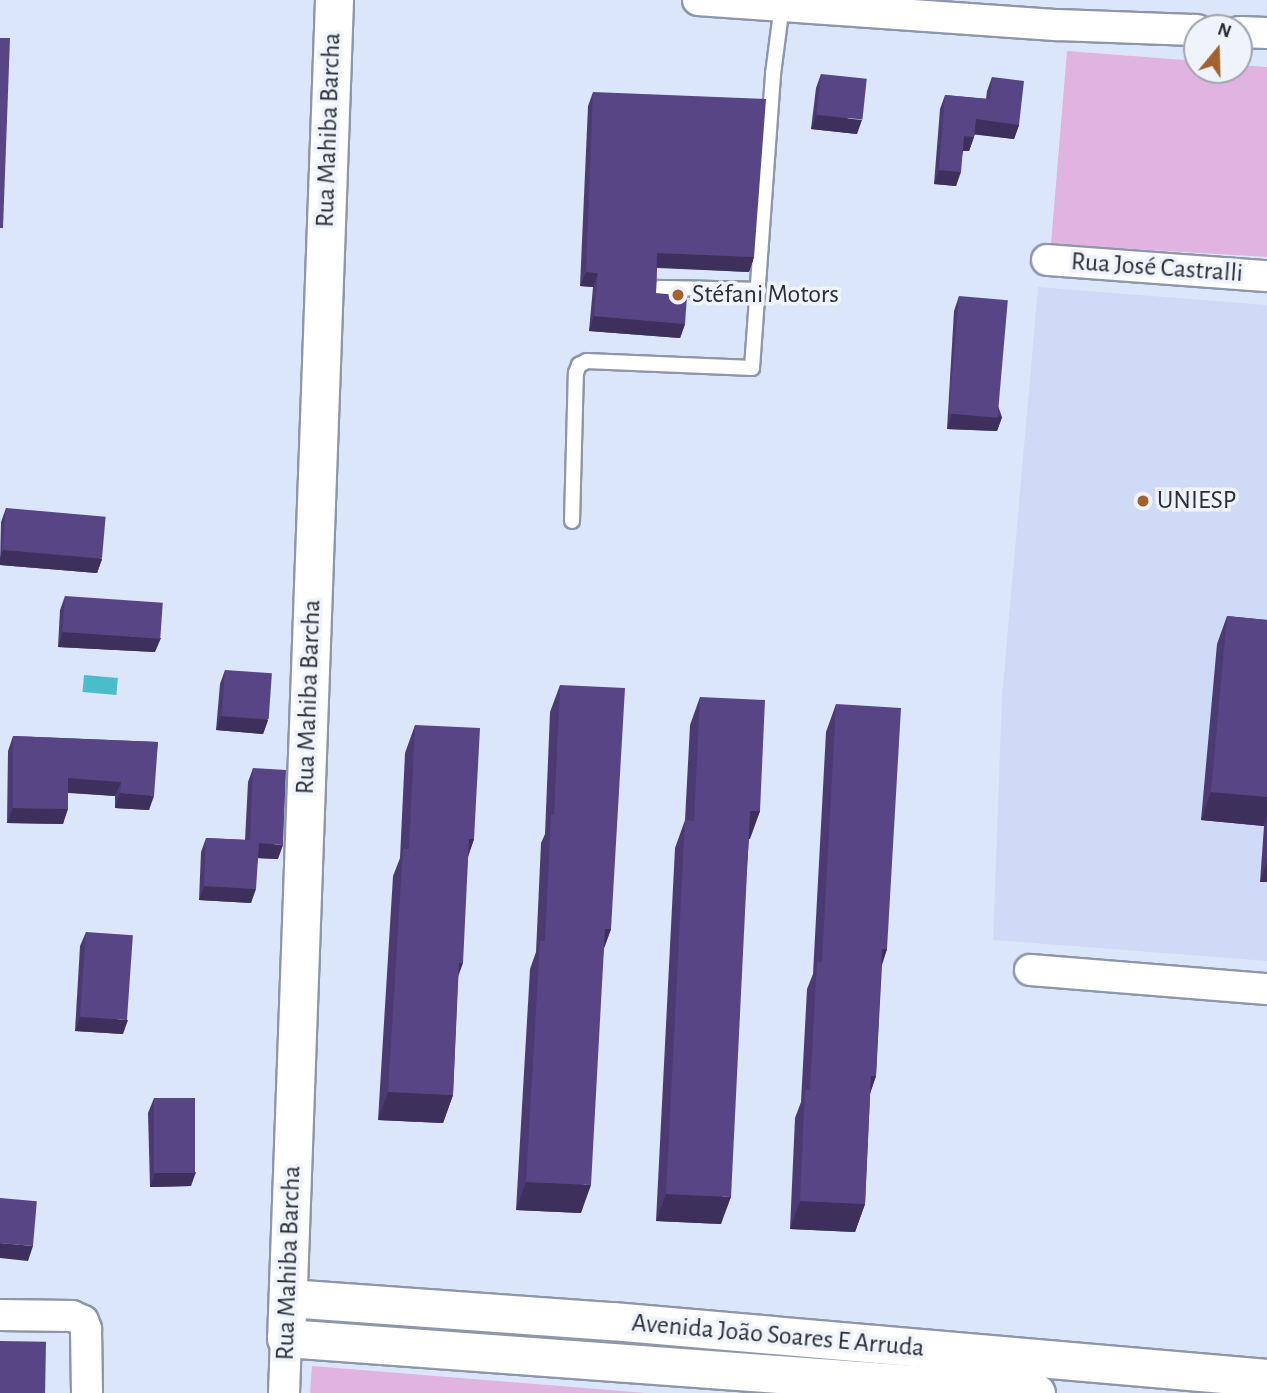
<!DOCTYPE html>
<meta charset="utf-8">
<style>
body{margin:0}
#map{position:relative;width:1267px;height:1393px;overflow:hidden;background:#dce6fa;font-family:"Alegreya Sans",sans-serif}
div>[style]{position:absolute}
.built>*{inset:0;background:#cfdbf6}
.green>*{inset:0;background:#e0b3e1}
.water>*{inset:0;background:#4abdca;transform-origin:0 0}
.roads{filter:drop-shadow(2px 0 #8e97aa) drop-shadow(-2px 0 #8e97aa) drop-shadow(0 2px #8e97aa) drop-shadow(0 -2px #8e97aa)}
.service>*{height:14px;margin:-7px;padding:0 7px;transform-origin:7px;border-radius:7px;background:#fff}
.minor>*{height:30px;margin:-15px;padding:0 15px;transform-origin:15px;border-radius:15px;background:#fff}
.tertiary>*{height:37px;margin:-18.5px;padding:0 18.5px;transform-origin:18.5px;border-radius:18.5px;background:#fff}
.wall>*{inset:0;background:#4c3b72}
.shaded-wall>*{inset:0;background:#3e305d}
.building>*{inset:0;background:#584585;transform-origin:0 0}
.dots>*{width:19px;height:19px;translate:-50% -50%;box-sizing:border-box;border:4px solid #eff3fb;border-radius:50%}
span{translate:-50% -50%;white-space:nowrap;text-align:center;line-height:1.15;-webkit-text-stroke:7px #eff3fb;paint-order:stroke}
.street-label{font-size:26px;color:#2a2e36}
.poi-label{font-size:26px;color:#2a2e36}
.left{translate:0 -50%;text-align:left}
.north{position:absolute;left:1183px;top:14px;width:70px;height:70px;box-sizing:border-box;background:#eff3fb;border:2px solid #a0a4ac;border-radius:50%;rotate:19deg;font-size:19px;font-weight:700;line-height:28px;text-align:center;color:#2a2e36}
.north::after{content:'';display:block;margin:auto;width:24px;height:32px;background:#a3612e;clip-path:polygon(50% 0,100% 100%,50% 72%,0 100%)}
</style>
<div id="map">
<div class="built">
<i style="clip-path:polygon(1038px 287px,1267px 305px,1267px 961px,993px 940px,1002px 696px)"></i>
</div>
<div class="green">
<i style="clip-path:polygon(1067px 51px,1197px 61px,1197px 70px,1239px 70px,1239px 65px,1267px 67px,1267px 257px,1051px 244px)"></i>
<i style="clip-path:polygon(312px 1366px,646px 1393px,310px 1393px)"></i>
</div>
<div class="water">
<i style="left:84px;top:675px;width:34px;height:17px;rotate:5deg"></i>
</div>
<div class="roads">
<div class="service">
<i style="left:659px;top:288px;width:100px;rotate:1.1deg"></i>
<i style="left:572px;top:521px;width:148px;rotate:-88.5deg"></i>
<i style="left:576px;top:373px;width:9px;rotate:-69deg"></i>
<i style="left:579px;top:365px;width:9px;rotate:-27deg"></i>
<i style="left:587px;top:361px;width:165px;rotate:2.4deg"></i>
<i style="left:752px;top:368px;width:295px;rotate:-85.9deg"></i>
<i style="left:773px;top:74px;width:70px;rotate:-82.6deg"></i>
</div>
<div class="minor">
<i style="left:698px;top:0;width:361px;rotate:4deg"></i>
<i style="left:1058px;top:25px;width:139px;rotate:2.1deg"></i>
<i style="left:1239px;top:32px;width:28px;rotate:2deg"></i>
<i style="left:1047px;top:260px;width:221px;rotate:4.2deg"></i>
<i style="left:1030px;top:970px;width:238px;rotate:4.6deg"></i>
<i style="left:0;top:1315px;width:72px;rotate:0.8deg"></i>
<i style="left:72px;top:1316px;width:12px;rotate:24deg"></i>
<i style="left:83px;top:1321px;width:9px;rotate:69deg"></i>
<i style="left:86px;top:1329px;width:64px;rotate:89.1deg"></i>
<i style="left:284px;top:1393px;width:55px;rotate:-87.9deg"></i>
</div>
<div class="tertiary">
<i style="left:334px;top:0;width:1339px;rotate:92.05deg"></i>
<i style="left:286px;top:1338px;width:752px;rotate:4.19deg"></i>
<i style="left:288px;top:1298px;width:325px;rotate:4.1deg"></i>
<i style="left:612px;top:1321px;width:657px;rotate:4.97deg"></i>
</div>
</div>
<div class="wall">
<i style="clip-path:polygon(821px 74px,857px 134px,811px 129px,816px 88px)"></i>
<i style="clip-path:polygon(992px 77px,1019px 125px,1014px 139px,975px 134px,969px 151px,963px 151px,956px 186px,934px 184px,940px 109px,945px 95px,986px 99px,987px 91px)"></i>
<i style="clip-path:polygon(593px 92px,754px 257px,749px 272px,657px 268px,656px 293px,685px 324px,680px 338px,589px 331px,593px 287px,580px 286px,588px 106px)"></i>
<i style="clip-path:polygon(959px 296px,1002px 417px,997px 431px,947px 429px,954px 311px)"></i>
<i style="clip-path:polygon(6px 508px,102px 559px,97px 573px,0 565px,1px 522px)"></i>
<i style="clip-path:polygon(65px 596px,155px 652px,58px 647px,60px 610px)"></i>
<i style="clip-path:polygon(1227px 616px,1267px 620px,1267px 882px,1260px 882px,1264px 826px,1201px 820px,1217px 644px)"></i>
<i style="clip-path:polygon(225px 670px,268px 720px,263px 734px,216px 730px,220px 684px)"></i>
<i style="clip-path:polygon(560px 685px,611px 929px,604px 947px,581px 1213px,516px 1210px,530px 969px,536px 952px,541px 843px,545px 834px,550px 712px)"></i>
<i style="clip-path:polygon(700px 697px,760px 811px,749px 839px,721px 1224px,656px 1221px,675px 848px,685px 820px,690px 725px)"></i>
<i style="clip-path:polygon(836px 704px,887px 949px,882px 965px,876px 1076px,870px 1094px,865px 1204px,855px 1232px,790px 1229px,795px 1118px,801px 1102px,807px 989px,813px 974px,826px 732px)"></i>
<i style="clip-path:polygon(415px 725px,474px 839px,468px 857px,458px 975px,453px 1095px,443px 1123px,378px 1120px,393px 876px,400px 858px,405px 753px)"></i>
<i style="clip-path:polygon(13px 736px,158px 742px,149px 810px,115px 808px,115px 796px,68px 793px,63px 824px,7px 823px,8px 751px)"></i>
<i style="clip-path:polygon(253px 768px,278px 859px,258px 858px,251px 903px,199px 900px,201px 852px,206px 838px,245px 840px,248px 782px)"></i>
<i style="clip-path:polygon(86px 932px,123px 1034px,75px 1031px,80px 946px)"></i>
<i style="clip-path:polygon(154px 1098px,191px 1186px,150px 1187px,148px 1113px)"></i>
</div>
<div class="shaded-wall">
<i style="clip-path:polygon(817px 115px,862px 120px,857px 134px,811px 129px)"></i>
<i style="clip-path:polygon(976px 119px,1019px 125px,1014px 139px,970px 134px)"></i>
<i style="clip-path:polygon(964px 136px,974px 137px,969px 151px,959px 150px)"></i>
<i style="clip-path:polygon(939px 170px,961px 172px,956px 186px,934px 184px)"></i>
<i style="clip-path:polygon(657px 253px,754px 257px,749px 272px,652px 267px)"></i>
<i style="clip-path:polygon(586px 272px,598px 273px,593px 287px,580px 286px)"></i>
<i style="clip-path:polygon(594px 316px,685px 324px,680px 338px,589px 331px)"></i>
<i style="clip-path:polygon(952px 414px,1002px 417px,997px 431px,947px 429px)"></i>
<i style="clip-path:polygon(3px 550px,102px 559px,97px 573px,0 565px,0 558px)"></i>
<i style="clip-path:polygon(63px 632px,161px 638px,155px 652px,58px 647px)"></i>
<i style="clip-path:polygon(221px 716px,268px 720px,263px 734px,216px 730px)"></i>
<i style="clip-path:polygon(68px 778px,121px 782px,115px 796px,63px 792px)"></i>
<i style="clip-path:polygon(1211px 792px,1267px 797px,1267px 816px,1264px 826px,1201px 820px)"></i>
<i style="clip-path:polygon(120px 793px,154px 796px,149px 810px,115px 808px)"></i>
<i style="clip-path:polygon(13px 808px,68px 809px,63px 824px,7px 823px)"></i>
<i style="clip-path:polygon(750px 811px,760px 811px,750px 839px,740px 838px)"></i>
<i style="clip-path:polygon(469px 839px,474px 839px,464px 867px)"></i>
<i style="clip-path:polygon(259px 843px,283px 845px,278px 859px,254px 858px)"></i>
<i style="clip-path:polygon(1267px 861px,1267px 882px,1260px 882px)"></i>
<i style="clip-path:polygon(204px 886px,256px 889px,251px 903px,199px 900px)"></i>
<i style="clip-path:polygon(605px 929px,611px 929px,601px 957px)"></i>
<i style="clip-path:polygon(882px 949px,887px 949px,877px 977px)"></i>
<i style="clip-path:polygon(459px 963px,463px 963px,453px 991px)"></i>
<i style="clip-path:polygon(80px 1017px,128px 1020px,123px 1034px,75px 1031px)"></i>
<i style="clip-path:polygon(871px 1076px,876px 1076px,866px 1104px)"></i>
<i style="clip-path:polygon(388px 1092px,453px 1095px,443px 1123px,378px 1120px)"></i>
<i style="clip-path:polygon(196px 1172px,191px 1186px,150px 1187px,155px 1173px)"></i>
<i style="clip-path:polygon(526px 1182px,591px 1185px,581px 1213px,516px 1210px)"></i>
<i style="clip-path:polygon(666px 1194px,731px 1197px,721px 1224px,656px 1221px)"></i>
<i style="clip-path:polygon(800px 1201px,865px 1204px,855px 1232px,790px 1229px)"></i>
<i style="clip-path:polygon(0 1243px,33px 1246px,28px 1261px,0 1258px)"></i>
</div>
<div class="building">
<i style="clip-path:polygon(0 38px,10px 38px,3px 228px,0 228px)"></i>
<i style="left:821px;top:74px;width:46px;height:41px;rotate:6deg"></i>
<i style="clip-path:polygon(992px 77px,1024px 81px,1019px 125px,976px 119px,974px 137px,964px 136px,961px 172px,939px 170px,945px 95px,990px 99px)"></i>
<i style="clip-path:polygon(593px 92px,766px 99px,754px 257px,657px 253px,656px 293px,687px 296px,685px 324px,594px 316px,598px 273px,586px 272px)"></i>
<i style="left:959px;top:296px;width:49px;height:118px;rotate:5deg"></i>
<i style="left:6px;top:508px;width:100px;height:42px;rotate:5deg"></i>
<i style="left:65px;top:596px;width:98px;height:36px;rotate:4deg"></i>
<i style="clip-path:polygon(1227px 616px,1267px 620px,1267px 797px,1211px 792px)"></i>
<i style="left:225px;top:670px;width:47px;height:46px;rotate:4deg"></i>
<i style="clip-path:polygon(560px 685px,625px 688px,611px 929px,605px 929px,591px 1185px,526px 1182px,540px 941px,545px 941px,551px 815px,554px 815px)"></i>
<i style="clip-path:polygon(700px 697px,765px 700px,760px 811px,750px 811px,731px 1197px,666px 1194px,685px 820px,694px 821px)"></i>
<i style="clip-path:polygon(836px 704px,901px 708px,887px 949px,882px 949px,876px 1076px,871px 1076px,865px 1204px,800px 1201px,805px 1090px,810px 1090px,817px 962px,822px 962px)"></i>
<i style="clip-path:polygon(415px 725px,480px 728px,474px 839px,469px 839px,463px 963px,459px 963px,453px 1095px,388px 1092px,403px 849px,409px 849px)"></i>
<i style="clip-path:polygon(13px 736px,158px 742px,154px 796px,120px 793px,121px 782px,68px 778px,68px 809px,13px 808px)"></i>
<i style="clip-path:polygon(253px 768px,286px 770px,283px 845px,259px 843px,256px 889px,204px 886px,206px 838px,250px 840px)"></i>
<i style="left:86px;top:932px;width:47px;height:85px;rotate:4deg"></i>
<i style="left:154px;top:1098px;width:41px;height:75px"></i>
<i style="left:0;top:1198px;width:37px;height:45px;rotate:5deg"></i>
<i style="left:0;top:1341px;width:46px;height:52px;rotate:1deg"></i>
</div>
<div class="dots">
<i style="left:678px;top:295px;background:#a3612e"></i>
<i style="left:1143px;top:501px;background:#a3612e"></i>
</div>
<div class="street-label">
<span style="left:329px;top:130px;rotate:-88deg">Rua Mahiba Barcha</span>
<span style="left:1157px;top:268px;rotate:4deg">Rua José Castralli</span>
<span style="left:309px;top:697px;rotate:-88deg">Rua Mahiba Barcha</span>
<span style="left:289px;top:1263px;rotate:-88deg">Rua Mahiba Barcha</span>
<span style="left:778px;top:1336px;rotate:5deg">Avenida João Soares E Arruda</span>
</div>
<div class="poi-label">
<span class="left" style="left:692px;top:295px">Stéfani Motors</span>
<span class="left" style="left:1157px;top:501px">UNIESP</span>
</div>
<div class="north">N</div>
</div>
